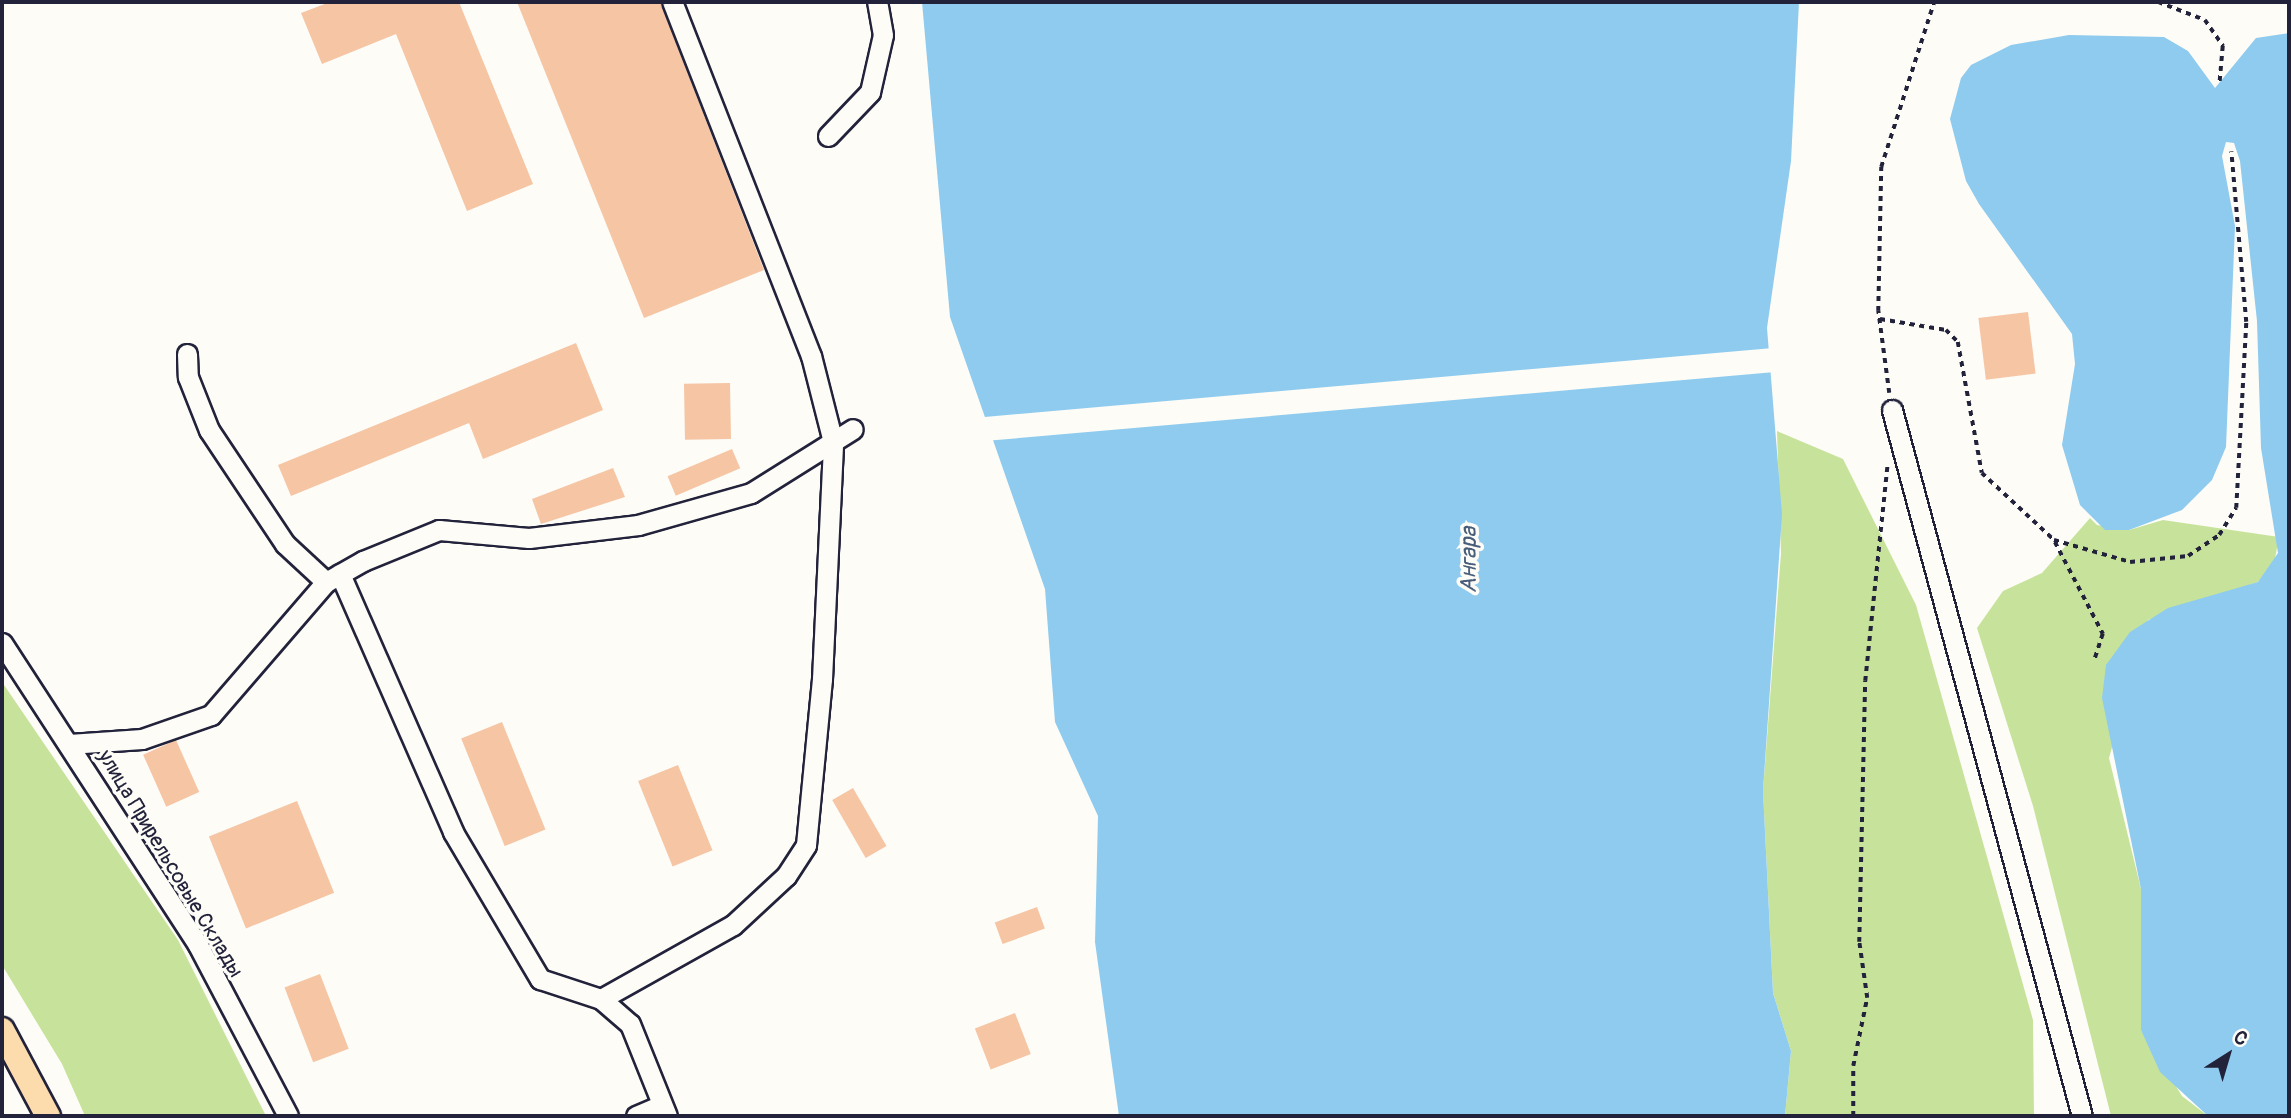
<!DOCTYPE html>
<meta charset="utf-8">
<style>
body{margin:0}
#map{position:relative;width:2291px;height:1118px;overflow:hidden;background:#fdfcf7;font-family:Pangolin,sans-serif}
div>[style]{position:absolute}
.green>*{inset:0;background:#c7e39b}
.water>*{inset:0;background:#8ecbee}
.pier>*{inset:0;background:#fdfcf7;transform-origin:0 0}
.building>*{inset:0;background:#f5c5a4;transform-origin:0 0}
.path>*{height:3.5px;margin-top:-1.75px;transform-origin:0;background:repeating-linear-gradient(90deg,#22223b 0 5px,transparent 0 10px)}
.roads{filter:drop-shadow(2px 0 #22223b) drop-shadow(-2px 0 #22223b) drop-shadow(0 2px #22223b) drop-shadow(0 -2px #22223b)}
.minor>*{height:19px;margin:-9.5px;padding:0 9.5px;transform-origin:9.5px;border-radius:9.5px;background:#fdfcf7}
.major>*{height:24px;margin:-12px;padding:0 12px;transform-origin:12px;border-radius:12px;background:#fcdcac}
span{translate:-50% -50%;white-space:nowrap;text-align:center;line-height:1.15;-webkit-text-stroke:7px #fdfcf7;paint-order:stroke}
.street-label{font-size:21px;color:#22223b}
.water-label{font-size:23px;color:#485d7a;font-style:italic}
.frame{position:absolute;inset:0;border:4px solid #22223b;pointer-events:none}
.north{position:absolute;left:2193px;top:1020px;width:70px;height:70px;-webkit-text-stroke:5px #fdfcf7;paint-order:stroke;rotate:37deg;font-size:19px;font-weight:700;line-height:28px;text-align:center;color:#22223b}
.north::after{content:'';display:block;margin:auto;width:24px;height:32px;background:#22223b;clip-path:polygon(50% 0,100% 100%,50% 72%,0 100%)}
</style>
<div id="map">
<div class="green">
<i style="clip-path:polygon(1777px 431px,1843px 459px,1916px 605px,2033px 1020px,2034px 1116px,1785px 1116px,1791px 1051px,1773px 993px,1763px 791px,1781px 553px)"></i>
<i style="clip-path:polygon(2090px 518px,2097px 525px,2129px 530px,2163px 520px,2279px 537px,2274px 564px,2258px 582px,2148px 620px,2109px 758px,2141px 889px,2141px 1030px,2182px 1096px,2208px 1116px,2111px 1116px,2033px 806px,1977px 628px,2003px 591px,2042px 573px)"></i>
<i style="clip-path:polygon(2px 682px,178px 940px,266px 1116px,85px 1116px,62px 1064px,2px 965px)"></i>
</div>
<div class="water">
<i style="clip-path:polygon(922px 2px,1799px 2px,1791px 161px,1767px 328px,1782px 514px,1763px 791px,1773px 993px,1791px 1051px,1785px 1116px,1119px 1116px,1095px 942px,1098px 816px,1055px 722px,1045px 589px,950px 317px)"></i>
<i style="clip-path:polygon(2289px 33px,2289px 1116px,2208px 1116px,2160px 1072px,2141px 1030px,2141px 889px,2102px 698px,2106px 665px,2130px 632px,2168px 608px,2258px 582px,2278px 553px,2261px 448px,2257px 321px,2240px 161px,2234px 143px,2226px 142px,2222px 156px,2235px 226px,2226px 447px,2212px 480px,2182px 510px,2129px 530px,2105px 530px,2080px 505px,2062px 445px,2075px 364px,2072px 334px,1979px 204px,1966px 181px,1950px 119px,1961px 78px,1971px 65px,2011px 45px,2069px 35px,2164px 37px,2188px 51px,2215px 88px,2256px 38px)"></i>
</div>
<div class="pier">
<i style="left:1773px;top:348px;width:24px;height:797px;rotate:85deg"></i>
</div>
<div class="building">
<i style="clip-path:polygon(330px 2px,459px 2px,533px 184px,467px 211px,396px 34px,322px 64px,301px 13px)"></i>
<i style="clip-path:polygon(517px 2px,660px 2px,764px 270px,644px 318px)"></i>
<i style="left:2028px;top:312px;width:62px;height:50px;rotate:83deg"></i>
<i style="clip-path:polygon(576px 343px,603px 410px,483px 459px,469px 423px,291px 496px,278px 465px)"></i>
<i style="left:730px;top:383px;width:56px;height:46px;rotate:89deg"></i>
<i style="left:732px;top:449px;width:21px;height:70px;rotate:67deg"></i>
<i style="clip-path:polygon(613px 468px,625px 497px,541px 524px,532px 499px)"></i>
<i style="left:502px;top:722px;width:116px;height:44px;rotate:68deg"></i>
<i style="left:176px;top:740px;width:57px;height:36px;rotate:66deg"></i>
<i style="left:678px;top:765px;width:92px;height:43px;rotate:68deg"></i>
<i style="left:853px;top:788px;width:67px;height:24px;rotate:60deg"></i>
<i style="left:297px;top:801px;width:99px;height:95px;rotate:68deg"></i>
<i style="left:1037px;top:907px;width:23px;height:45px;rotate:70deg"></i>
<i style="left:320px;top:974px;width:80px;height:38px;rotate:69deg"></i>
<i style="left:1015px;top:1013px;width:44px;height:43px;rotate:69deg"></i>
</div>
<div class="path">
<i style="left:2158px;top:2px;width:50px;rotate:21deg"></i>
<i style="left:2205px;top:20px;width:32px;rotate:55deg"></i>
<i style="left:2223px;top:46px;width:38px;rotate:95deg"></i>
<i style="left:1880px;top:319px;width:67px;rotate:9.5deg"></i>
<i style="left:1946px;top:330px;width:17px;rotate:45deg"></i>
<i style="left:1958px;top:342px;width:133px;rotate:79.6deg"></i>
<i style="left:1982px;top:473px;width:98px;rotate:42.9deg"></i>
<i style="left:2054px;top:540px;width:79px;rotate:16.1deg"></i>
<i style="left:2130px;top:562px;width:58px;rotate:-5.9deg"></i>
<i style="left:2188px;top:556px;width:37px;rotate:-34deg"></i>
<i style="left:2219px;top:535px;width:32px;rotate:-58deg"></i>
<i style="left:2236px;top:508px;width:186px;rotate:-86.9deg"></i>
<i style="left:2246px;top:322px;width:171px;rotate:-95deg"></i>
<i style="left:1889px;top:393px;width:83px;rotate:-97.6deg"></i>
<i style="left:1878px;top:311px;width:144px;rotate:-88.8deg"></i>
<i style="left:1881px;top:167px;width:173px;rotate:-72.2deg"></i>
<i style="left:2055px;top:542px;width:104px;rotate:62.4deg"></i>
<i style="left:2103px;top:634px;width:28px;rotate:108deg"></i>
<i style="left:1853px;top:1116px;width:50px;rotate:-90deg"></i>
<i style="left:1853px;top:1066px;width:69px;rotate:-78.4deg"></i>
<i style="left:1867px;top:998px;width:57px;rotate:-98.1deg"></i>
<i style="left:1859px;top:942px;width:261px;rotate:-88.7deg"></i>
<i style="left:1865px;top:681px;width:215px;rotate:-84.1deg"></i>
</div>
<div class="roads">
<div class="minor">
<i style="left:828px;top:136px;width:61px;rotate:-46.3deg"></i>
<i style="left:870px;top:92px;width:58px;rotate:-77.2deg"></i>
<i style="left:883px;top:35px;width:34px;rotate:-100deg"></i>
<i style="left:187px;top:354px;width:23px;rotate:88deg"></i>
<i style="left:188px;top:377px;width:57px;rotate:68.4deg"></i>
<i style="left:209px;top:430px;width:137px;rotate:56.3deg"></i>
<i style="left:285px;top:544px;width:56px;rotate:42.8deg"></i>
<i style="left:1892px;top:410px;width:731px;rotate:74.94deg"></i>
<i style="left:340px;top:574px;width:282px;rotate:66.3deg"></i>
<i style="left:453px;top:832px;width:171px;rotate:59.4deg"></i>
<i style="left:540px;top:979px;width:64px;rotate:18.2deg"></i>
<i style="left:601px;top:999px;width:38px;rotate:41deg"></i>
<i style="left:630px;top:1024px;width:99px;rotate:68.1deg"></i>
<i style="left:2px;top:643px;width:360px;rotate:57deg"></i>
<i style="left:198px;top:945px;width:193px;rotate:62.2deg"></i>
<i style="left:69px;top:744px;width:73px;rotate:-3.9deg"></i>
<i style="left:142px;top:739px;width:73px;rotate:-19.2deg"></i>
<i style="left:211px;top:715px;width:176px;rotate:-49.2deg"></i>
<i style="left:326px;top:582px;width:43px;rotate:-29.6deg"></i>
<i style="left:363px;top:561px;width:82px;rotate:-22.2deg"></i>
<i style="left:439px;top:530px;width:90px;rotate:5.1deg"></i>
<i style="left:529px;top:538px;width:110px;rotate:-6.8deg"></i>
<i style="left:638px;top:525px;width:117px;rotate:-15.8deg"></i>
<i style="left:751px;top:493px;width:120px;rotate:-32.1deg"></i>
<i style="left:601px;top:999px;width:151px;rotate:-29.3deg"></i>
<i style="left:733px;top:925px;width:72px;rotate:-42.8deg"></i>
<i style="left:786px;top:876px;width:37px;rotate:-57deg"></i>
<i style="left:806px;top:845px;width:167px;rotate:-84.5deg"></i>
<i style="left:822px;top:679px;width:237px;rotate:-87.3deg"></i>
<i style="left:833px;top:442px;width:89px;rotate:-104.3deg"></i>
<i style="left:811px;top:356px;width:380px;rotate:-111.4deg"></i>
<i style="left:636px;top:1116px;width:28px;rotate:-23deg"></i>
</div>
<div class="major">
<i style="left:2px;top:1030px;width:98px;rotate:61.9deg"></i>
</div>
</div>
<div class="street-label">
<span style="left:170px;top:864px;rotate:59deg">улица Прирельсовые Склады</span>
</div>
<div class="water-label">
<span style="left:1469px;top:560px;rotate:-90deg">Ангара</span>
</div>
<div class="frame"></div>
<div class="north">С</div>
</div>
